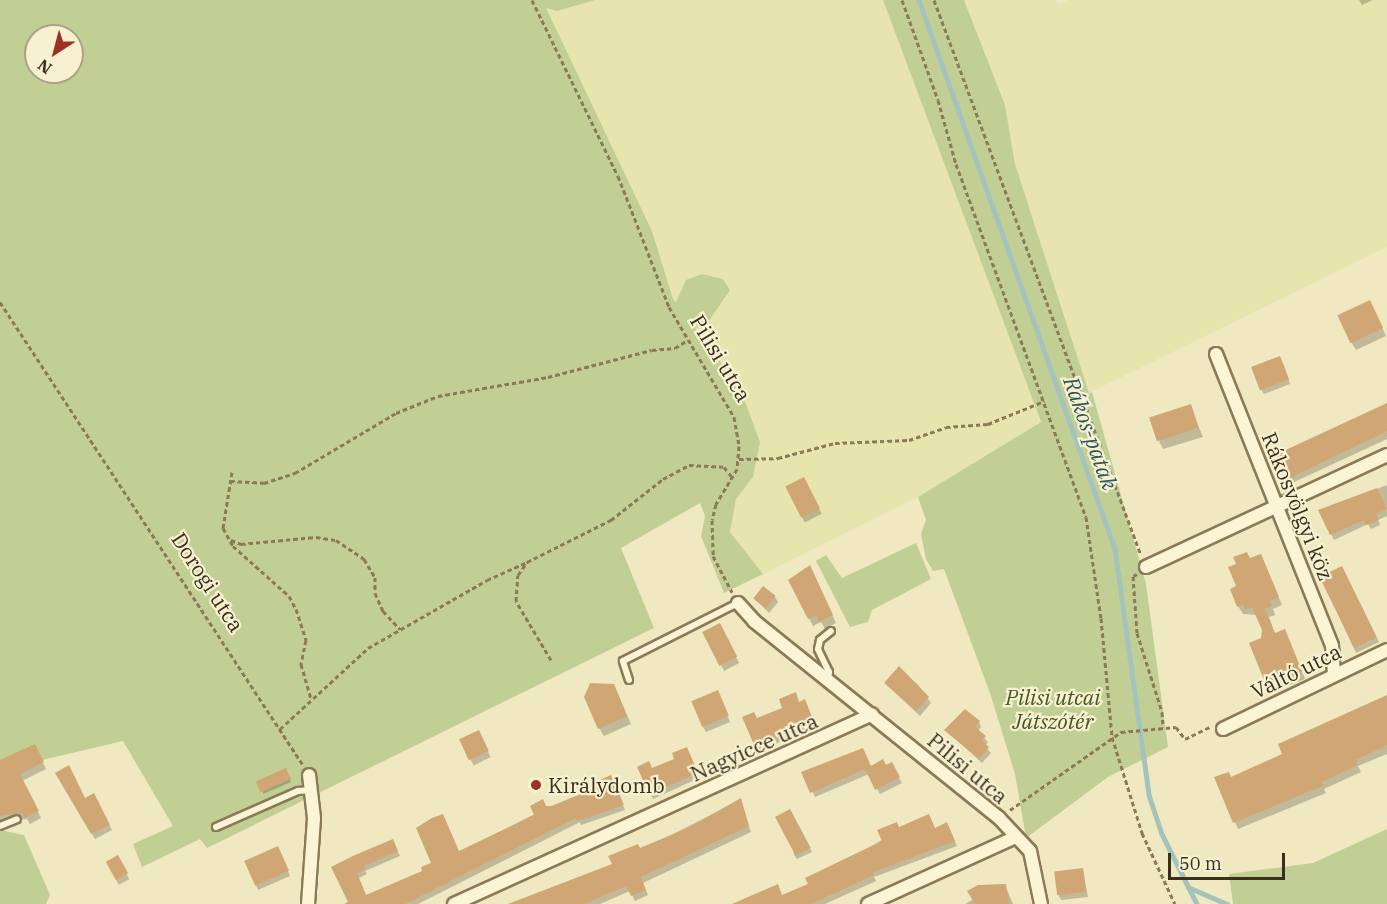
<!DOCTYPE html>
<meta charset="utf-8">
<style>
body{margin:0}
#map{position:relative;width:1387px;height:904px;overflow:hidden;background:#f0e8c1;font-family:"IBM Plex Serif",serif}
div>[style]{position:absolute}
.farmland>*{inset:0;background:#e7e4ae}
.green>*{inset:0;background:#c1cf94}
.shadow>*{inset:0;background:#0003;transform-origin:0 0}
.stream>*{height:4.5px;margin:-2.25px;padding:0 2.25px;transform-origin:2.25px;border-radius:2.25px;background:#a4c3bd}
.building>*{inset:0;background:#d1a675;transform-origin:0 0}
.path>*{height:3px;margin-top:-1.5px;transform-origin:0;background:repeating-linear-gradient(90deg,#8b7957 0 4.5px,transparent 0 7.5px)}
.roads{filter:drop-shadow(2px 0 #8b7957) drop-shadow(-2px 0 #8b7957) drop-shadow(0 2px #8b7957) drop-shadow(0 -2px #8b7957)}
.lane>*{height:6px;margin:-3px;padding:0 3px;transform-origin:3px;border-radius:3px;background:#fbf4d5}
.street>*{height:12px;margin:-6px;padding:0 6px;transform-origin:6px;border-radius:6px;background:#fbf4d5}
.dots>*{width:16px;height:16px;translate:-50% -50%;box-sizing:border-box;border:3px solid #f7f1d1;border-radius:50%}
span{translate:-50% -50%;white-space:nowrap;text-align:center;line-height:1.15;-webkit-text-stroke:4.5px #f7f1d1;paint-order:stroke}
.street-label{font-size:21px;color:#3a2e1d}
.park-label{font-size:21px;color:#445722;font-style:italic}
.poi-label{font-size:21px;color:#3a2e1d}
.left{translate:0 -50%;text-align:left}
.water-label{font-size:22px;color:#2b585a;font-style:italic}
.north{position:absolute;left:24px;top:24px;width:60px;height:60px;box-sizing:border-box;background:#f7f1d1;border:2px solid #aba389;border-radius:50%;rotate:216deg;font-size:16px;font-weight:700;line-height:24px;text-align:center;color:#3a2e1d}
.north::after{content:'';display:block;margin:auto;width:21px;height:27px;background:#9e3124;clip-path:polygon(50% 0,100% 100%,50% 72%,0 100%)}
.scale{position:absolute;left:1168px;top:853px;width:117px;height:27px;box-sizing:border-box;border:3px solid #3a2e1d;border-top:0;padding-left:8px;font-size:18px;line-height:21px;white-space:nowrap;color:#3a2e1d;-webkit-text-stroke:4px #f7f1d1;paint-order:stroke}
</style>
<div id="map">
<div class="farmland">
<i style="clip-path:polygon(541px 0,883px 0,1041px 423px,918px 497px,763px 574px,730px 532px,736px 499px,753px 477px,760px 442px,740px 388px,673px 299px,652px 230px)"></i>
<i style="clip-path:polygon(964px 0,1056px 0,1058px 5px,1068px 0,1387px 0,1387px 247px,1089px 393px,1015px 164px,1005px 105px)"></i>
</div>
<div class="green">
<i style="clip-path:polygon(evenodd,0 0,595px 0,557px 11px,546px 8px,652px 231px,673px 299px,676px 302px,686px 280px,702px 274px,723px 279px,730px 290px,706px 325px,695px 328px,740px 388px,760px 442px,753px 477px,736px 499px,730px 532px,763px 574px,724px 593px,701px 536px,705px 516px,700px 503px,621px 548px,654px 628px,207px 848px,200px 839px,142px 867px,133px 844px,173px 826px,123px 741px,4px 769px,0 766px,0 0,36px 36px,72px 36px,72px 72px,36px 72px,36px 36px)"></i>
<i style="clip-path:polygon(883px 0,964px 0,1005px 105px,1015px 164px,1089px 393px,1092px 392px,1146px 584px,1168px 747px,1108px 777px,1026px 838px,1015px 774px,991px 696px,944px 569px,933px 571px,926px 559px,921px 534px,926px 520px,918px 497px,1041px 422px)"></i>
<i style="clip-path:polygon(916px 543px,931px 579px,872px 610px,868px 622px,850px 627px,816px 561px,826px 555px,842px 578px)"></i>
<i style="clip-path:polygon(1387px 829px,1387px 904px,1233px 904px,1229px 874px,1313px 863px)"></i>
<i style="clip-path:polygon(0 830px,24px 835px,50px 895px,46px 904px,0 904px)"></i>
</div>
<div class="shadow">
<i style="clip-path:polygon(1359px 0,1373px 0,1362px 5px)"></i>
<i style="clip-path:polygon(1374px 310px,1386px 336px,1356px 350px,1351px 342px)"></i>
<i style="clip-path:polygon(1283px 363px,1290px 384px,1264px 394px,1261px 389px)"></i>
<i style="clip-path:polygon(1387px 405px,1387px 439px,1292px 483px,1289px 478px)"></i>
<i style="clip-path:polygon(1190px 406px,1203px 437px,1163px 449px,1159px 441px)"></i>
<i style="left:804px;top:479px;width:39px;height:19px;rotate:63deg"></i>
<i style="clip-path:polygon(1387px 485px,1387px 516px,1378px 520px,1380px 525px,1371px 529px,1368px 524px,1334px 540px,1320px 511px)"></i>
<i style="clip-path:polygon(1261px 555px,1282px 605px,1273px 609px,1275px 615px,1269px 617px,1275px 634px,1285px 631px,1305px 679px,1272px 692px,1267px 684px,1263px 630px,1257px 615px,1243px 614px,1238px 606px,1238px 587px,1250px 560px)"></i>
<i style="clip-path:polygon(1344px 572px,1379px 642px,1356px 653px,1321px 577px)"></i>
<i style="clip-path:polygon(814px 575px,836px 623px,825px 629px,821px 622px,813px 626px,809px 618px)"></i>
<i style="clip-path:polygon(775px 597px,778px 602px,769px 613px,755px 599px)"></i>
<i style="left:719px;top:625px;width:43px;height:17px;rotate:62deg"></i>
<i style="clip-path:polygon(899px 668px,918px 685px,931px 703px,920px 716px,885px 683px)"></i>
<i style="clip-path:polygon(618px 694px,631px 724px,604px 736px,599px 728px)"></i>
<i style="clip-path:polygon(1387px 696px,1387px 754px,1358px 766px,1361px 772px,1324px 789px,1326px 793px,1238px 829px,1216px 778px,1231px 779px,1284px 755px)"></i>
<i style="clip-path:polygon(720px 697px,730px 722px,706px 732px,703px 727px)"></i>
<i style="clip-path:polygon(799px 703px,807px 706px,814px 723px,809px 725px,810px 729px,759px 751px,744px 718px,757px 720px)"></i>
<i style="clip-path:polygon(979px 722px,981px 727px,978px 731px,988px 742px,985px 746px,991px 753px,982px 763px,946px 730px)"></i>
<i style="left:478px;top:732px;width:28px;height:19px;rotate:63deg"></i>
<i style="clip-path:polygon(38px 752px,46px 769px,22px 781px,41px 818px,30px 824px,27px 819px,0 823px,0 762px)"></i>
<i style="clip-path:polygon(689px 753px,699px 778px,653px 799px,639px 768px,652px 770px)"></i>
<i style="clip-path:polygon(891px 764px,902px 783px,880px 794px,869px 774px,815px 797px,803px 772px)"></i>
<i style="left:286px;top:770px;width:13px;height:30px;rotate:67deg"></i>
<i style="clip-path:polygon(57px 773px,85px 800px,93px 795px,112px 830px,95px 839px)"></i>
<i style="clip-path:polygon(613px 781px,625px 810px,581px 825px,580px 822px,418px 904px,350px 904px,333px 868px,395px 846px,400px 856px,365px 871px,367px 874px,359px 878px,366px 896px,424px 872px,546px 808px)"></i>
<i style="clip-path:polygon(740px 800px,751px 832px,643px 883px,648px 895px,635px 901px,630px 891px,600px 904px,511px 904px,614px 864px)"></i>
<i style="clip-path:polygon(789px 811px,812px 852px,797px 859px,794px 855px)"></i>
<i style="clip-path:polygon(899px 829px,949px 829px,957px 846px,874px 877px,876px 881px,825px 904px,732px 904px,782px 897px,810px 885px)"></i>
<i style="clip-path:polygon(280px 853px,290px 876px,258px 890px,246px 862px)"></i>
<i style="left:118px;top:857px;width:25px;height:12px;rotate:63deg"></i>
<i style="clip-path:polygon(1083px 870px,1088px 897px,1061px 900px,1058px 894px)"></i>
<i style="clip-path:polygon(1005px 885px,1013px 904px,965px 904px,974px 899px)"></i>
</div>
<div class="stream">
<i style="left:919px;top:0;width:583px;rotate:70.35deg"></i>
<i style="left:1115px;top:549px;width:248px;rotate:82.1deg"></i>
<i style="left:1149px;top:795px;width:41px;rotate:71.6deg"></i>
<i style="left:1162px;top:834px;width:78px;rotate:63.4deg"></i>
<i style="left:1188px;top:887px;width:43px;rotate:23.6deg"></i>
</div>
<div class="building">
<i style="left:1370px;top:300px;width:31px;height:36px;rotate:65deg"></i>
<i style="left:1280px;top:356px;width:25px;height:31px;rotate:69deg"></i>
<i style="clip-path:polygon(1387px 403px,1387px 431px,1288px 479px,1277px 454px)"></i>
<i style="left:1191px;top:404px;width:25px;height:44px;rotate:72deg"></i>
<i style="left:804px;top:477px;width:35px;height:21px;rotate:63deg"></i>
<i style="clip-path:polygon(1377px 488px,1387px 509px,1376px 514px,1379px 520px,1366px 525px,1364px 520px,1330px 535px,1318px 510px)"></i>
<i style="clip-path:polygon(1247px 552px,1250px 558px,1261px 554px,1279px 597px,1270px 601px,1272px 606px,1265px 609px,1275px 633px,1285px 629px,1302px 671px,1266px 685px,1249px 643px,1261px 638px,1262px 630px,1252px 607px,1245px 610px,1243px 604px,1237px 607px,1230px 589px,1236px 586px,1228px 567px,1236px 564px,1233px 557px)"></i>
<i style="clip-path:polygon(810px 565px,833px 615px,819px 622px,816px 615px,808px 619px,788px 580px)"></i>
<i style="left:1342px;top:566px;width:79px;height:25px;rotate:64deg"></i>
<i style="left:763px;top:586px;width:16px;height:16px;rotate:38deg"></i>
<i style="left:720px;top:623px;width:38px;height:20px;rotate:63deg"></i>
<i style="clip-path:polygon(899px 666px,929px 697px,916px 711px,884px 683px)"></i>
<i style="clip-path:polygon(590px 683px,614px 684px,627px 716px,598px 729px,584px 697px)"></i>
<i style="left:718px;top:690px;width:28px;height:29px;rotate:67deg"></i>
<i style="clip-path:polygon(796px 692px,799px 702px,805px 699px,812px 717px,807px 719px,809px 724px,755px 747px,742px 717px,754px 712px,757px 718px,782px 708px,779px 699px)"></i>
<i style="clip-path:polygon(1387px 695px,1387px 745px,1356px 760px,1358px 765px,1322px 782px,1323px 786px,1233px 823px,1214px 777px,1229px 772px,1231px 777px,1282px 754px,1278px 744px)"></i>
<i style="clip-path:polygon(965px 709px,980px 721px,975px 727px,986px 736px,982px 741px,989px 747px,979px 759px,944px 730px)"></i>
<i style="left:479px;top:730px;width:23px;height:22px;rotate:65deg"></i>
<i style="clip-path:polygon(35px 744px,44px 762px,20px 774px,39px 811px,25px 818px,22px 813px,0 816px,0 760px)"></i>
<i style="clip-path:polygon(687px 747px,698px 773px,649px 794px,637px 767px,649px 761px,652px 768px,674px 759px,672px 753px)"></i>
<i style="clip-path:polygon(863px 748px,871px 766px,883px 759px,886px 765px,892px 762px,900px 777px,875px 790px,865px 769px,810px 793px,801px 772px)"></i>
<i style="clip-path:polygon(69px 765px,85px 798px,94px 793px,110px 825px,91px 834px,55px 773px)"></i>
<i style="left:286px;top:768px;width:12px;height:33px;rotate:66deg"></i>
<i style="clip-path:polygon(611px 775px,624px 805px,577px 821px,576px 818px,405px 904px,344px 904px,348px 902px,331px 867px,355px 855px,393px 839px,398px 851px,364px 866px,366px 869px,357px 873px,366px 895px,422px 871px,421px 867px,431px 863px,416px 828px,432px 818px,443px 814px,459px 851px,534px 815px,530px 806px,543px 799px,546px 806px,553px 806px,600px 786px,597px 781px)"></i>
<i style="clip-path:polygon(741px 798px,749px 826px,641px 877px,646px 890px,631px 896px,626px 886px,584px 904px,508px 904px,612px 864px,608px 856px,638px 844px,640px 848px,690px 827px)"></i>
<i style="left:790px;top:809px;width:44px;height:17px;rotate:62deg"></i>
<i style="clip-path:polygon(929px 814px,935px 828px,947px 822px,955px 841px,873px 872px,874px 875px,811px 904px,732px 904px,778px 884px,782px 895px,808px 884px,805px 878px,882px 841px,877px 830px,897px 822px,899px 827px)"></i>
<i style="left:278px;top:846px;width:27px;height:37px;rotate:66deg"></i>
<i style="left:118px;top:855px;width:21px;height:14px;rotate:61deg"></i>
<i style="left:1083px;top:868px;width:24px;height:29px;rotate:83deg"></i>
<i style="clip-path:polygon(1006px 884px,1009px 904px,975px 904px,967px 891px,978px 885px)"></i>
</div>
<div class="path">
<i style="left:532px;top:0;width:196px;rotate:64deg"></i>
<i style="left:618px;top:176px;width:141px;rotate:68.7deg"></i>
<i style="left:669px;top:307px;width:128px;rotate:59.4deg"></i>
<i style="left:734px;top:417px;width:29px;rotate:80deg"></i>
<i style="left:739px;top:446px;width:23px;rotate:95deg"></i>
<i style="left:737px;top:469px;width:41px;rotate:121deg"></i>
<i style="left:716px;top:504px;width:16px;rotate:104deg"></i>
<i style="left:712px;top:520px;width:36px;rotate:88deg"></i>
<i style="left:713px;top:556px;width:41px;rotate:62.2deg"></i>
<i style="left:902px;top:0;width:106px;rotate:70.2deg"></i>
<i style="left:938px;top:100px;width:66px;rotate:74.3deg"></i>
<i style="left:956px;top:164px;width:376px;rotate:69.8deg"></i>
<i style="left:1086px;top:517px;width:102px;rotate:81.6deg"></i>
<i style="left:1101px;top:618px;width:120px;rotate:84.7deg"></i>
<i style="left:1112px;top:737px;width:101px;rotate:72.6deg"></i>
<i style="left:1142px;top:833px;width:78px;rotate:65.1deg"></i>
<i style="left:934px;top:0;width:592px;rotate:69.55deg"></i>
<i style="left:0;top:302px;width:553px;rotate:56.8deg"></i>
<i style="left:739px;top:459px;width:39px;rotate:-1deg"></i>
<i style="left:778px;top:458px;width:59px;rotate:-14.7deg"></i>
<i style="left:835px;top:443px;width:74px;rotate:-2.3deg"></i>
<i style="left:909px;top:440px;width:39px;rotate:-19deg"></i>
<i style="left:946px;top:427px;width:42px;rotate:-4.1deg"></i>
<i style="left:988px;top:424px;width:61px;rotate:-22.3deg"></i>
<i style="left:232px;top:472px;width:57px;rotate:99.1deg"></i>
<i style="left:223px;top:528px;width:21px;rotate:61deg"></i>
<i style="left:233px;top:546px;width:75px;rotate:41.8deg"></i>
<i style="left:289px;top:596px;width:15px;rotate:62deg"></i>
<i style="left:296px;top:609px;width:33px;rotate:72deg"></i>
<i style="left:306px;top:640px;width:25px;rotate:102deg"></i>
<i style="left:301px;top:664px;width:36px;rotate:74deg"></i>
<i style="left:230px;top:481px;width:34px;rotate:3deg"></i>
<i style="left:264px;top:483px;width:33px;rotate:-18deg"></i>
<i style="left:295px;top:473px;width:117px;rotate:-30.7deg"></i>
<i style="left:396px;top:413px;width:45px;rotate:-22deg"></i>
<i style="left:438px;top:396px;width:112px;rotate:-9.8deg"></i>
<i style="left:548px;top:377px;width:107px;rotate:-14.6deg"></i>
<i style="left:652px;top:350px;width:23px;rotate:-5deg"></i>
<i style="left:675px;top:348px;width:15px;rotate:-32deg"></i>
<i style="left:231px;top:540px;width:11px;rotate:22deg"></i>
<i style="left:241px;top:544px;width:75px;rotate:-5.3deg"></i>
<i style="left:316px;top:537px;width:20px;rotate:9deg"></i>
<i style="left:336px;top:540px;width:34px;rotate:34deg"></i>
<i style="left:364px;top:559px;width:21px;rotate:59deg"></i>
<i style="left:375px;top:577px;width:16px;rotate:90deg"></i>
<i style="left:375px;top:593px;width:20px;rotate:66deg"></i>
<i style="left:383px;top:611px;width:25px;rotate:47deg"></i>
<i style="left:1137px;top:574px;width:4px;rotate:153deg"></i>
<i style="left:1133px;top:576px;width:57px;rotate:86deg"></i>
<i style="left:1137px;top:633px;width:83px;rotate:72.4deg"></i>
<i style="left:1162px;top:712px;width:15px;rotate:86deg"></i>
<i style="left:551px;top:660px;width:69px;rotate:-120.7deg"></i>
<i style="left:516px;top:601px;width:26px;rotate:-86deg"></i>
<i style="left:518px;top:575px;width:16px;rotate:-55deg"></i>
<i style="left:527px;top:562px;width:94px;rotate:-26.6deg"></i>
<i style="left:611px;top:520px;width:66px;rotate:-38.3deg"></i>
<i style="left:663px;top:479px;width:30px;rotate:-28deg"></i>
<i style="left:689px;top:465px;width:35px;rotate:3deg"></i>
<i style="left:724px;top:467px;width:14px;rotate:51deg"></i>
<i style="left:280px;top:729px;width:120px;rotate:-42.6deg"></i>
<i style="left:368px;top:648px;width:137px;rotate:-29.7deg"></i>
<i style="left:487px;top:580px;width:42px;rotate:-24.1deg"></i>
<i style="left:1010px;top:810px;width:136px;rotate:-35.1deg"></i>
<i style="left:1121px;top:732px;width:55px;rotate:-5.2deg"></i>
<i style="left:1176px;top:727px;width:15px;rotate:53deg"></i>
<i style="left:1185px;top:739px;width:28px;rotate:-26deg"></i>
</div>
<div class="roads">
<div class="lane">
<i style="left:828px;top:679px;width:7px;rotate:-82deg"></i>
<i style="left:829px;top:672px;width:25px;rotate:-116deg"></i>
<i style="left:818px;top:649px;width:9px;rotate:-77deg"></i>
<i style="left:820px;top:640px;width:14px;rotate:-39deg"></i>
<i style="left:629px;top:680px;width:20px;rotate:-108deg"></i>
<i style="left:623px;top:661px;width:129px;rotate:-26.8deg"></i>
<i style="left:0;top:826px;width:18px;rotate:-22deg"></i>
<i style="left:216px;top:827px;width:90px;rotate:-23.7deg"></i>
<i style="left:298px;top:791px;width:14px;rotate:-4deg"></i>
</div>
<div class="street">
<i style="left:1216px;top:354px;width:314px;rotate:68.3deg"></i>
<i style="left:1332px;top:646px;width:28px;rotate:86deg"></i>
<i style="left:1146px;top:567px;width:266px;rotate:-24.9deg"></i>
<i style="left:738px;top:603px;width:24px;rotate:48deg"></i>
<i style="left:754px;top:621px;width:314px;rotate:38.8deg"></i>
<i style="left:999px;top:818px;width:45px;rotate:46.8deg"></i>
<i style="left:1030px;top:851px;width:54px;rotate:78.3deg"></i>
<i style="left:1223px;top:729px;width:182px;rotate:-25.7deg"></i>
<i style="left:308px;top:904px;width:86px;rotate:-86deg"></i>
<i style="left:314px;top:818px;width:43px;rotate:-96.6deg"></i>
<i style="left:454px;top:904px;width:459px;rotate:-24.4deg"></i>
<i style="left:868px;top:904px;width:162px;rotate:-24.4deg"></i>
</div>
</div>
<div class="dots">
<i style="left:536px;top:785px;background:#9e3124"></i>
</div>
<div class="street-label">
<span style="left:721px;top:358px;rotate:59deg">Pilisi utca</span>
<span style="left:1298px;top:506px;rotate:68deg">Rákosvölgyi köz</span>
<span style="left:208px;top:582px;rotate:57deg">Dorogi utca</span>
<span style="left:1296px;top:671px;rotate:-26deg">Váltó utca</span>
<span style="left:754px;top:747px;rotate:-24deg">Nagyicce utca</span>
<span style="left:968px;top:768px;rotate:40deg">Pilisi utca</span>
</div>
<div class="park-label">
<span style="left:1053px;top:709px">Pilisi utcai<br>Játszótér</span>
</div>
<div class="poi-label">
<span class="left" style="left:548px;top:785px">Királydomb</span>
</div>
<div class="water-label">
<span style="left:1091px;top:433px;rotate:70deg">Rákos-patak</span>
</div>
<div class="north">N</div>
<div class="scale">50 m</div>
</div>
